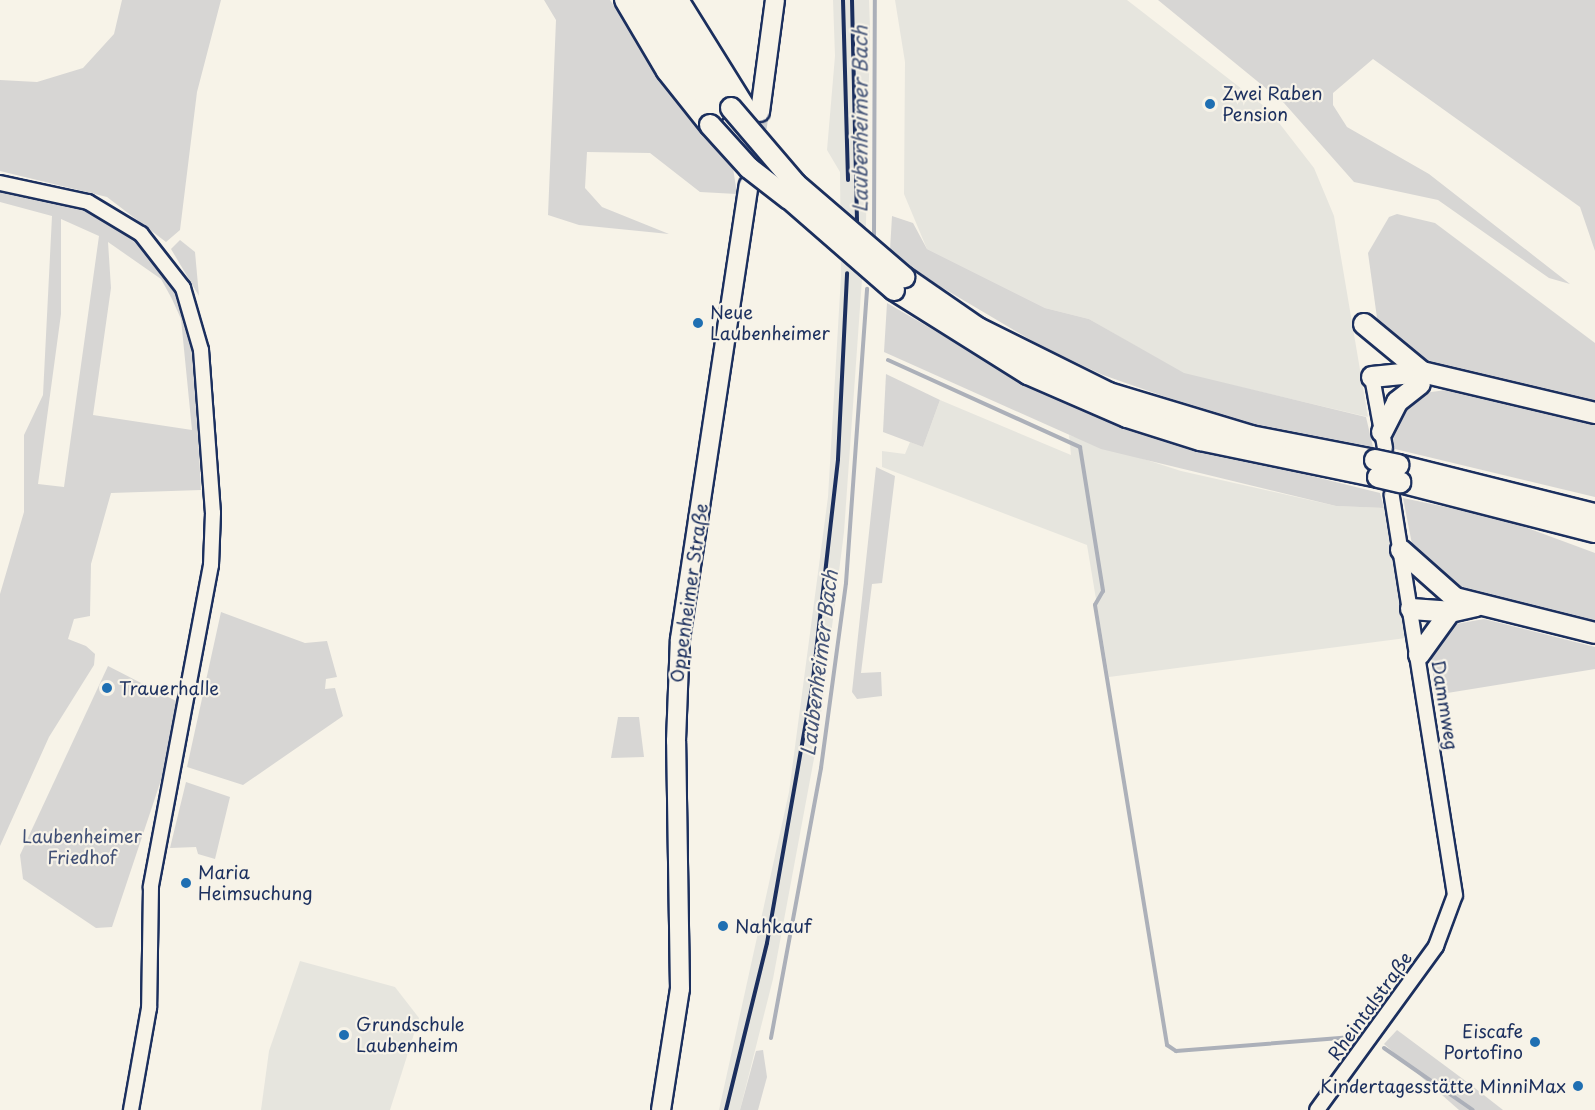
<!DOCTYPE html>
<meta charset="utf-8">
<style>
body{margin:0}
#map{position:relative;width:1595px;height:1110px;overflow:hidden;background:#f7f3e8;font-family:"Playpen Sans",sans-serif}
div>[style]{position:absolute}
.built>*{inset:0;background:#e6e5de}
.green>*{inset:0;background:#d7d6d4}
.stream>*{height:4px;margin:-2px;padding:0 2px;transform-origin:2px;border-radius:2px;background:#acb0b9}
.major-tunnel>*{height:18px;margin-top:-9px;transform-origin:0;background:repeating-linear-gradient(90deg,#cbcccc 0 18px,transparent 0 27px)}
.roads{filter:drop-shadow(2px 0 #1b2f5e) drop-shadow(-2px 0 #1b2f5e) drop-shadow(0 2px #1b2f5e) drop-shadow(0 -2px #1b2f5e)}
.minor>*{height:14px;margin:-7px;padding:0 7px;transform-origin:7px;border-radius:7px;background:#f7f3e8}
.major>*{height:18px;margin:-9px;padding:0 9px;transform-origin:9px;border-radius:9px;background:#f7f3e8}
.highway>*{height:20px;margin:-10px;padding:0 10px;transform-origin:10px;border-radius:10px;background:#f7f3e8}
.rail>*{height:4px;margin:-2px;padding:0 2px;transform-origin:2px;border-radius:2px;background:#1b2f5e}
.bridges{filter:drop-shadow(2px 0 #1b2f5e) drop-shadow(-2px 0 #1b2f5e) drop-shadow(0 2px #1b2f5e) drop-shadow(0 -2px #1b2f5e)}
.highway-bridge>*{height:20px;margin:-10px;padding:0 10px;transform-origin:10px;border-radius:10px;background:#f7f3e8}
.dots>*{width:16px;height:16px;translate:-50% -50%;box-sizing:border-box;border:3px solid #f7f3e8;border-radius:50%}
span{translate:-50% -50%;white-space:nowrap;text-align:center;line-height:1.15;-webkit-text-stroke:4.5px #f7f3e8;paint-order:stroke}
.poi-label{font-size:18px;color:#1b2f5e}
.left{translate:0 -50%;text-align:left}
.right{translate:-100% -50%;text-align:right}
.street-label{font-size:18px;color:#1b2f5e}
.park-label{font-size:18px;color:#415076}
.water-label{font-size:20px;color:#465679;font-style:italic}
</style>
<div id="map">
<div class="built">
<i style="clip-path:polygon(833px 0,869px 0,870px 28px,866px 223px,844px 532px,818px 737px,773px 979px,740px 1110px,719px 1110px,789px 792px,828px 497px,841px 276px,840px 172px,827px 150px,835px 56px)"></i>
<i style="clip-path:polygon(895px 0,1127px 0,1269px 110px,1314px 168px,1334px 216px,1368px 417px,1184px 374px,1089px 319px,1045px 308px,927px 249px,904px 194px,905px 62px)"></i>
<i style="clip-path:polygon(940px 400px,1071px 455px,1069px 435px,1181px 471px,1336px 506px,1384px 508px,1406px 638px,1109px 677px,1087px 545px,882px 467px,882px 451px,905px 454px,910px 442px,923px 447px)"></i>
<i style="clip-path:polygon(300px 961px,395px 987px,419px 1018px,390px 1110px,261px 1110px,269px 1051px)"></i>
</div>
<div class="green">
<i style="clip-path:polygon(122px 0,221px 0,197px 92px,180px 230px,166px 242px,107px 197px,0 171px,0 80px,37px 82px,83px 68px,114px 34px)"></i>
<i style="clip-path:polygon(544px 0,610px 0,668px 88px,733px 168px,737px 194px,700px 192px,650px 153px,587px 152px,585px 188px,602px 207px,669px 234px,579px 225px,548px 215px,556px 20px)"></i>
<i style="clip-path:polygon(1158px 0,1595px 0,1595px 251px,1580px 207px,1373px 59px,1333px 93px,1333px 105px,1347px 127px,1429px 174px,1570px 284px,1549px 278px,1438px 200px,1354px 182px,1284px 103px)"></i>
<i style="clip-path:polygon(evenodd,0 189px,77px 205px,110px 220px,136px 240px,166px 276px,183px 310px,194px 362px,201px 490px,111px 493px,91px 564px,90px 616px,74px 619px,68px 639px,86px 646px,95px 654px,94px 665px,49px 737px,0 846px,0 594px,24px 512px,24px 435px,43px 395px,52px 216px,0 202px,0 189px,61px 219px,99px 236px,64px 487px,38px 484px,61px 314px,61px 219px,0 189px,108px 242px,161px 279px,172px 299px,181px 319px,192px 430px,93px 415px,111px 288px,108px 242px)"></i>
<i style="clip-path:polygon(1397px 214px,1435px 223px,1595px 343px,1595px 406px,1436px 366px,1378px 325px,1368px 253px,1389px 217px)"></i>
<i style="clip-path:polygon(892px 216px,913px 223px,927px 249px,1045px 308px,1089px 319px,1184px 373px,1366px 417px,1373px 447px,1240px 423px,1103px 375px,1041px 346px,931px 281px,890px 250px)"></i>
<i style="clip-path:polygon(180px 240px,195px 252px,199px 296px,171px 249px)"></i>
<i style="clip-path:polygon(887px 303px,1032px 387px,1093px 413px,1167px 440px,1380px 493px,1384px 508px,1336px 506px,1101px 449px,884px 352px)"></i>
<i style="clip-path:polygon(886px 374px,940px 400px,923px 447px,883px 432px)"></i>
<i style="clip-path:polygon(1460px 388px,1595px 423px,1595px 497px,1395px 449px,1391px 441px,1399px 411px,1417px 394px)"></i>
<i style="clip-path:polygon(876px 467px,895px 476px,882px 583px,872px 584px,861px 673px,881px 672px,882px 696px,857px 699px,852px 692px)"></i>
<i style="clip-path:polygon(1403px 498px,1503px 519px,1595px 553px,1595px 622px,1579px 624px,1453px 584px,1412px 544px)"></i>
<i style="clip-path:polygon(221px 612px,305px 643px,327px 641px,337px 677px,326px 679px,325px 689px,335px 688px,343px 716px,243px 785px,187px 767px)"></i>
<i style="clip-path:polygon(1484px 619px,1595px 647px,1595px 669px,1435px 695px,1431px 651px,1456px 624px)"></i>
<i style="clip-path:polygon(108px 666px,178px 702px,163px 774px,112px 927px,96px 928px,23px 879px,20px 855px)"></i>
<i style="clip-path:polygon(618px 717px,639px 717px,644px 757px,611px 758px)"></i>
<i style="clip-path:polygon(186px 782px,230px 797px,215px 859px,198px 854px,196px 847px,170px 848px)"></i>
<i style="clip-path:polygon(1397px 1030px,1471px 1085px,1503px 1110px,1459px 1110px,1384px 1044px)"></i>
<i style="clip-path:polygon(763px 1050px,767px 1077px,758px 1110px,740px 1110px,756px 1051px)"></i>
</div>
<div class="stream">
<i style="left:874px;top:239px;width:239px;rotate:-89.8deg"></i>
<i style="left:888px;top:360px;width:211px;rotate:24.4deg"></i>
<i style="left:1080px;top:447px;width:146px;rotate:80.9deg"></i>
<i style="left:1103px;top:591px;width:16px;rotate:120deg"></i>
<i style="left:1095px;top:605px;width:446px;rotate:80.7deg"></i>
<i style="left:1167px;top:1045px;width:11px;rotate:34deg"></i>
<i style="left:1176px;top:1051px;width:177px;rotate:-4.5deg"></i>
<i style="left:771px;top:1038px;width:275px;rotate:-79.5deg"></i>
<i style="left:821px;top:768px;width:187px;rotate:-82.3deg"></i>
<i style="left:846px;top:583px;width:295px;rotate:-85.9deg"></i>
<i style="left:1384px;top:1048px;width:108px;rotate:34.9deg"></i>
</div>
<div class="major-tunnel">
<i style="left:750px;top:181px;width:70px;rotate:-81.8deg"></i>
</div>
<div class="roads">
<div class="minor">
<i style="left:0;top:183px;width:90px;rotate:12.2deg"></i>
<i style="left:88px;top:202px;width:62px;rotate:31.1deg"></i>
<i style="left:141px;top:234px;width:68px;rotate:52.1deg"></i>
<i style="left:183px;top:288px;width:65px;rotate:73.8deg"></i>
<i style="left:201px;top:350px;width:163px;rotate:85.8deg"></i>
<i style="left:213px;top:513px;width:52px;rotate:92.2deg"></i>
<i style="left:211px;top:565px;width:328px;rotate:100.6deg"></i>
<i style="left:151px;top:887px;width:121px;rotate:90.9deg"></i>
<i style="left:149px;top:1008px;width:104px;rotate:100deg"></i>
<i style="left:1372px;top:377px;width:72px;rotate:79.6deg"></i>
<i style="left:1317px;top:1110px;width:203px;rotate:-54deg"></i>
<i style="left:1436px;top:946px;width:54px;rotate:-69.6deg"></i>
<i style="left:1455px;top:895px;width:405px;rotate:-99deg"></i>
</div>
<div class="major">
<i style="left:760px;top:112px;width:113px;rotate:-82.4deg"></i>
<i style="left:661px;top:1110px;width:122px;rotate:-81.1deg"></i>
<i style="left:680px;top:989px;width:248px;rotate:-90.9deg"></i>
<i style="left:676px;top:741px;width:102px;rotate:-87.8deg"></i>
<i style="left:680px;top:639px;width:459px;rotate:-81.4deg"></i>
</div>
<div class="highway">
<i style="left:625px;top:0;width:82px;rotate:59.4deg"></i>
<i style="left:667px;top:71px;width:69px;rotate:51.5deg"></i>
<i style="left:642px;top:0;width:133px;rotate:56.7deg"></i>
<i style="left:660px;top:0;width:117px;rotate:56.9deg"></i>
<i style="left:678px;top:0;width:131px;rotate:58.1deg"></i>
<i style="left:904px;top:277px;width:90px;rotate:34.6deg"></i>
<i style="left:978px;top:328px;width:146px;rotate:26.4deg"></i>
<i style="left:1109px;top:393px;width:148px;rotate:16.8deg"></i>
<i style="left:1251px;top:436px;width:126px;rotate:11deg"></i>
<i style="left:894px;top:290px;width:158px;rotate:32.1deg"></i>
<i style="left:1028px;top:374px;width:108px;rotate:23.5deg"></i>
<i style="left:1127px;top:417px;width:77px;rotate:17.5deg"></i>
<i style="left:1200px;top:440px;width:182px;rotate:11.7deg"></i>
<i style="left:1364px;top:324px;width:75px;rotate:39.6deg"></i>
<i style="left:1372px;top:377px;width:50px;rotate:-5.7deg"></i>
<i style="left:1422px;top:372px;width:178px;rotate:13.3deg"></i>
<i style="left:1382px;top:432px;width:34px;rotate:-63deg"></i>
<i style="left:1397px;top:402px;width:29px;rotate:-38deg"></i>
<i style="left:1398px;top:465px;width:203px;rotate:14deg"></i>
<i style="left:1400px;top:482px;width:201px;rotate:14.4deg"></i>
<i style="left:1401px;top:550px;width:72px;rotate:41.6deg"></i>
<i style="left:1455px;top:598px;width:144px;rotate:14deg"></i>
<i style="left:1411px;top:609px;width:39px;rotate:4deg"></i>
<i style="left:1450px;top:612px;width:27px;rotate:-13deg"></i>
<i style="left:1419px;top:655px;width:53px;rotate:-54.2deg"></i>
</div>
</div>
<div class="rail">
<i style="left:843px;top:0;width:180px;rotate:88.4deg"></i>
<i style="left:852px;top:0;width:223px;rotate:88.7deg"></i>
<i style="left:726px;top:1110px;width:172px;rotate:-76.2deg"></i>
<i style="left:767px;top:943px;width:259px;rotate:-80deg"></i>
<i style="left:812px;top:688px;width:230px;rotate:-83.5deg"></i>
<i style="left:838px;top:459px;width:186px;rotate:-87.2deg"></i>
</div>
<div class="bridges">
<div class="highway-bridge">
<i style="left:731px;top:108px;width:100px;rotate:49.5deg"></i>
<i style="left:796px;top:184px;width:143px;rotate:40.7deg"></i>
<i style="left:710px;top:125px;width:58px;rotate:47.8deg"></i>
<i style="left:749px;top:168px;width:51px;rotate:37.8deg"></i>
<i style="left:793px;top:202px;width:134px;rotate:41.1deg"></i>
<i style="left:1375px;top:460px;width:24px;rotate:12deg"></i>
<i style="left:1378px;top:477px;width:23px;rotate:13deg"></i>
</div>
</div>
<div class="dots">
<i style="left:1210px;top:104px;background:#1f6fb2"></i>
<i style="left:698px;top:323px;background:#1f6fb2"></i>
<i style="left:107px;top:688px;background:#1f6fb2"></i>
<i style="left:186px;top:883px;background:#1f6fb2"></i>
<i style="left:723px;top:926px;background:#1f6fb2"></i>
<i style="left:344px;top:1035px;background:#1f6fb2"></i>
<i style="left:1535px;top:1042px;background:#1f6fb2"></i>
<i style="left:1578px;top:1086px;background:#1f6fb2"></i>
</div>
<div class="poi-label">
<span class="left" style="left:1222px;top:104px">Zwei Raben<br>Pension</span>
<span class="left" style="left:710px;top:323px">Neue<br>Laubenheimer</span>
<span class="left" style="left:119px;top:688px">Trauerhalle</span>
<span class="left" style="left:198px;top:883px">Maria<br>Heimsuchung</span>
<span class="left" style="left:735px;top:926px">Nahkauf</span>
<span class="left" style="left:356px;top:1035px">Grundschule<br>Laubenheim</span>
<span class="right" style="left:1523px;top:1042px">Eiscafe<br>Portofino</span>
<span class="right" style="left:1566px;top:1086px">Kindertagesstätte MinniMax</span>
</div>
<div class="street-label">
<span style="left:689px;top:593px;rotate:-82deg">Oppenheimer Straße</span>
<span style="left:1445px;top:705px;rotate:81deg">Dammweg</span>
<span style="left:1370px;top:1006px;rotate:-54deg">Rheintalstraße</span>
</div>
<div class="park-label">
<span style="left:82px;top:847px">Laubenheimer<br>Friedhof</span>
</div>
<div class="water-label">
<span style="left:860px;top:119px;rotate:-90deg">Laubenheimer Bach</span>
<span style="left:819px;top:663px;rotate:-83deg">Laubenheimer Bach</span>
</div>
</div>
